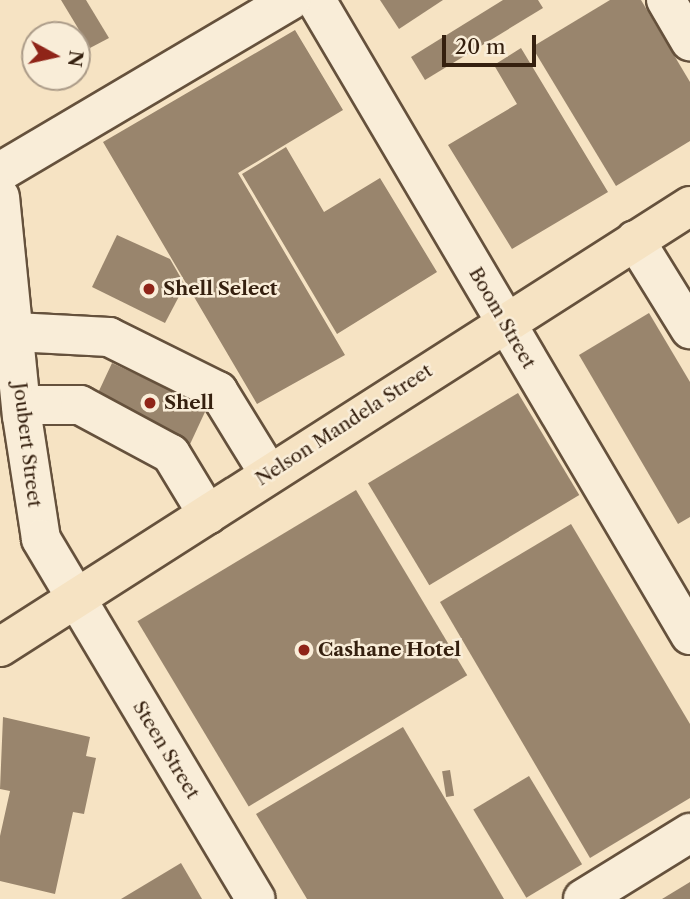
<!DOCTYPE html>
<style>
body{margin:0}
#map{position:relative;width:690px;height:899px;overflow:hidden;background:#f6e3c3;font-family:"Libre Caslon Text",serif}
div>[style]{position:absolute}
.building>*{inset:0;background:#99856d;transform-origin:0 0}
.roads{filter:drop-shadow(2px 0 #65513c) drop-shadow(-2px 0 #65513c) drop-shadow(0 2px #65513c) drop-shadow(0 -2px #65513c)}
.minor>*{height:38px;margin:-19px;padding:0 19px;transform-origin:19px;border-radius:19px;background:#f9edd8}
.major>*{height:38px;margin:-19px;padding:0 19px;transform-origin:19px;border-radius:19px;background:#f6e3c3}
.dots>*{width:19px;height:19px;translate:-50% -50%;box-sizing:border-box;border:4px solid #f9edd8;border-radius:50%}
span{translate:-50% -50%;white-space:nowrap;text-align:center;line-height:1.15;-webkit-text-stroke:5px #f9edd8;paint-order:stroke}
.poi-label{font-size:19px;color:#35200f;font-weight:700}
.left{translate:0 -50%;text-align:left}
.street-label{font-size:19px;color:#35200f}
.north{position:absolute;left:21px;top:21px;width:70px;height:70px;box-sizing:border-box;background:#f9edd8;border:2px solid #ab9b88;border-radius:50%;rotate:98deg;font-size:19px;font-weight:700;line-height:28px;text-align:center;color:#35200f}
.north::after{content:'';display:block;margin:auto;width:24px;height:32px;background:#8f2418;clip-path:polygon(50% 0,100% 100%,50% 72%,0 100%)}
.scale{position:absolute;left:442px;top:35px;width:94px;height:32px;box-sizing:border-box;border:4px solid #35200f;border-top:0;padding-left:9px;font-size:21px;line-height:24px;white-space:nowrap;color:#35200f;-webkit-text-stroke:5px #f9edd8;paint-order:stroke}
</style>
<div id="map">
<div class="building">
<i style="clip-path:polygon(61px 0,86px 0,109px 38px,90px 48px)"></i>
<i style="clip-path:polygon(380px 0,443px 0,399px 29px)"></i>
<i style="clip-path:polygon(503px 0,538px 0,543px 8px,425px 80px,411px 57px)"></i>
<i style="clip-path:polygon(610px 0,641px 0,690px 82px,690px 141px,616px 186px,532px 47px)"></i>
<i style="clip-path:polygon(295px 30px,343px 110px,238px 173px,345px 355px,257px 404px,103px 142px)"></i>
<i style="clip-path:polygon(521px 48px,608px 192px,512px 249px,448px 145px,517px 104px,494px 65px)"></i>
<i style="clip-path:polygon(286px 147px,324px 212px,380px 178px,437px 272px,337px 334px,242px 174px)"></i>
<i style="clip-path:polygon(117px 235px,170px 259px,185px 285px,165px 323px,92px 287px)"></i>
<i style="clip-path:polygon(649px 313px,690px 382px,690px 517px,678px 524px,579px 355px)"></i>
<i style="left:112px;top:363px;width:105px;height:42px;rotate:25deg"></i>
<i style="left:518px;top:393px;width:119px;height:175px;rotate:59deg"></i>
<i style="left:356px;top:490px;width:216px;height:255px;rotate:59deg"></i>
<i style="clip-path:polygon(571px 524px,690px 724px,690px 798px,590px 858px,440px 602px)"></i>
<i style="clip-path:polygon(3px 717px,90px 737px,86px 756px,96px 758px,84px 814px,73px 812px,55px 894px,0 881px,0 836px,10px 791px,0 789px)"></i>
<i style="clip-path:polygon(403px 727px,504px 899px,307px 899px,256px 814px)"></i>
<i style="left:450px;top:770px;width:26px;height:8px;rotate:81deg"></i>
<i style="left:529px;top:776px;width:103px;height:65px;rotate:59deg"></i>
<i style="clip-path:polygon(181px 863px,202px 899px,121px 899px)"></i>
<i style="clip-path:polygon(690px 882px,690px 899px,662px 899px)"></i>
</div>
<div class="roads">
<div class="minor">
<i style="left:316px;top:0;width:737px;rotate:59.5deg"></i>
<i style="left:666px;top:0;width:48px;rotate:59.7deg"></i>
<i style="left:0;top:172px;width:338px;rotate:-30.6deg"></i>
<i style="left:0;top:197px;width:220px;rotate:84.3deg"></i>
<i style="left:22px;top:416px;width:124px;rotate:81.2deg"></i>
<i style="left:41px;top:539px;width:419px;rotate:59.2deg"></i>
<i style="left:635px;top:240px;width:105px;rotate:58.3deg"></i>
<i style="left:15px;top:332px;width:94px;rotate:3deg"></i>
<i style="left:109px;top:337px;width:122px;rotate:26.4deg"></i>
<i style="left:218px;top:391px;width:97px;rotate:58.4deg"></i>
<i style="left:21px;top:405px;width:59px"></i>
<i style="left:80px;top:405px;width:103px;rotate:28.3deg"></i>
<i style="left:171px;top:454px;width:71px;rotate:58.8deg"></i>
<i style="left:583px;top:899px;width:126px;rotate:-31.7deg"></i>
</div>
<div class="major">
<i style="left:0;top:647px;width:819px;rotate:-32.58deg"></i>
</div>
</div>
<div class="dots">
<i style="left:149px;top:289px;background:#8f2418"></i>
<i style="left:150px;top:403px;background:#8f2418"></i>
<i style="left:304px;top:650px;background:#8f2418"></i>
</div>
<div class="poi-label">
<span class="left" style="left:163px;top:289px">Shell Select</span>
<span class="left" style="left:164px;top:403px">Shell</span>
<span class="left" style="left:318px;top:650px">Cashane Hotel</span>
</div>
<div class="street-label">
<span style="left:502px;top:318px;rotate:60deg">Boom Street</span>
<span style="left:344px;top:425px;rotate:-33deg">Nelson Mandela Street</span>
<span style="left:27px;top:445px;rotate:83deg">Joubert Street</span>
<span style="left:166px;top:750px;rotate:59deg">Steen Street</span>
</div>
<div class="north">N</div>
<div class="scale">20 m</div>
</div>
